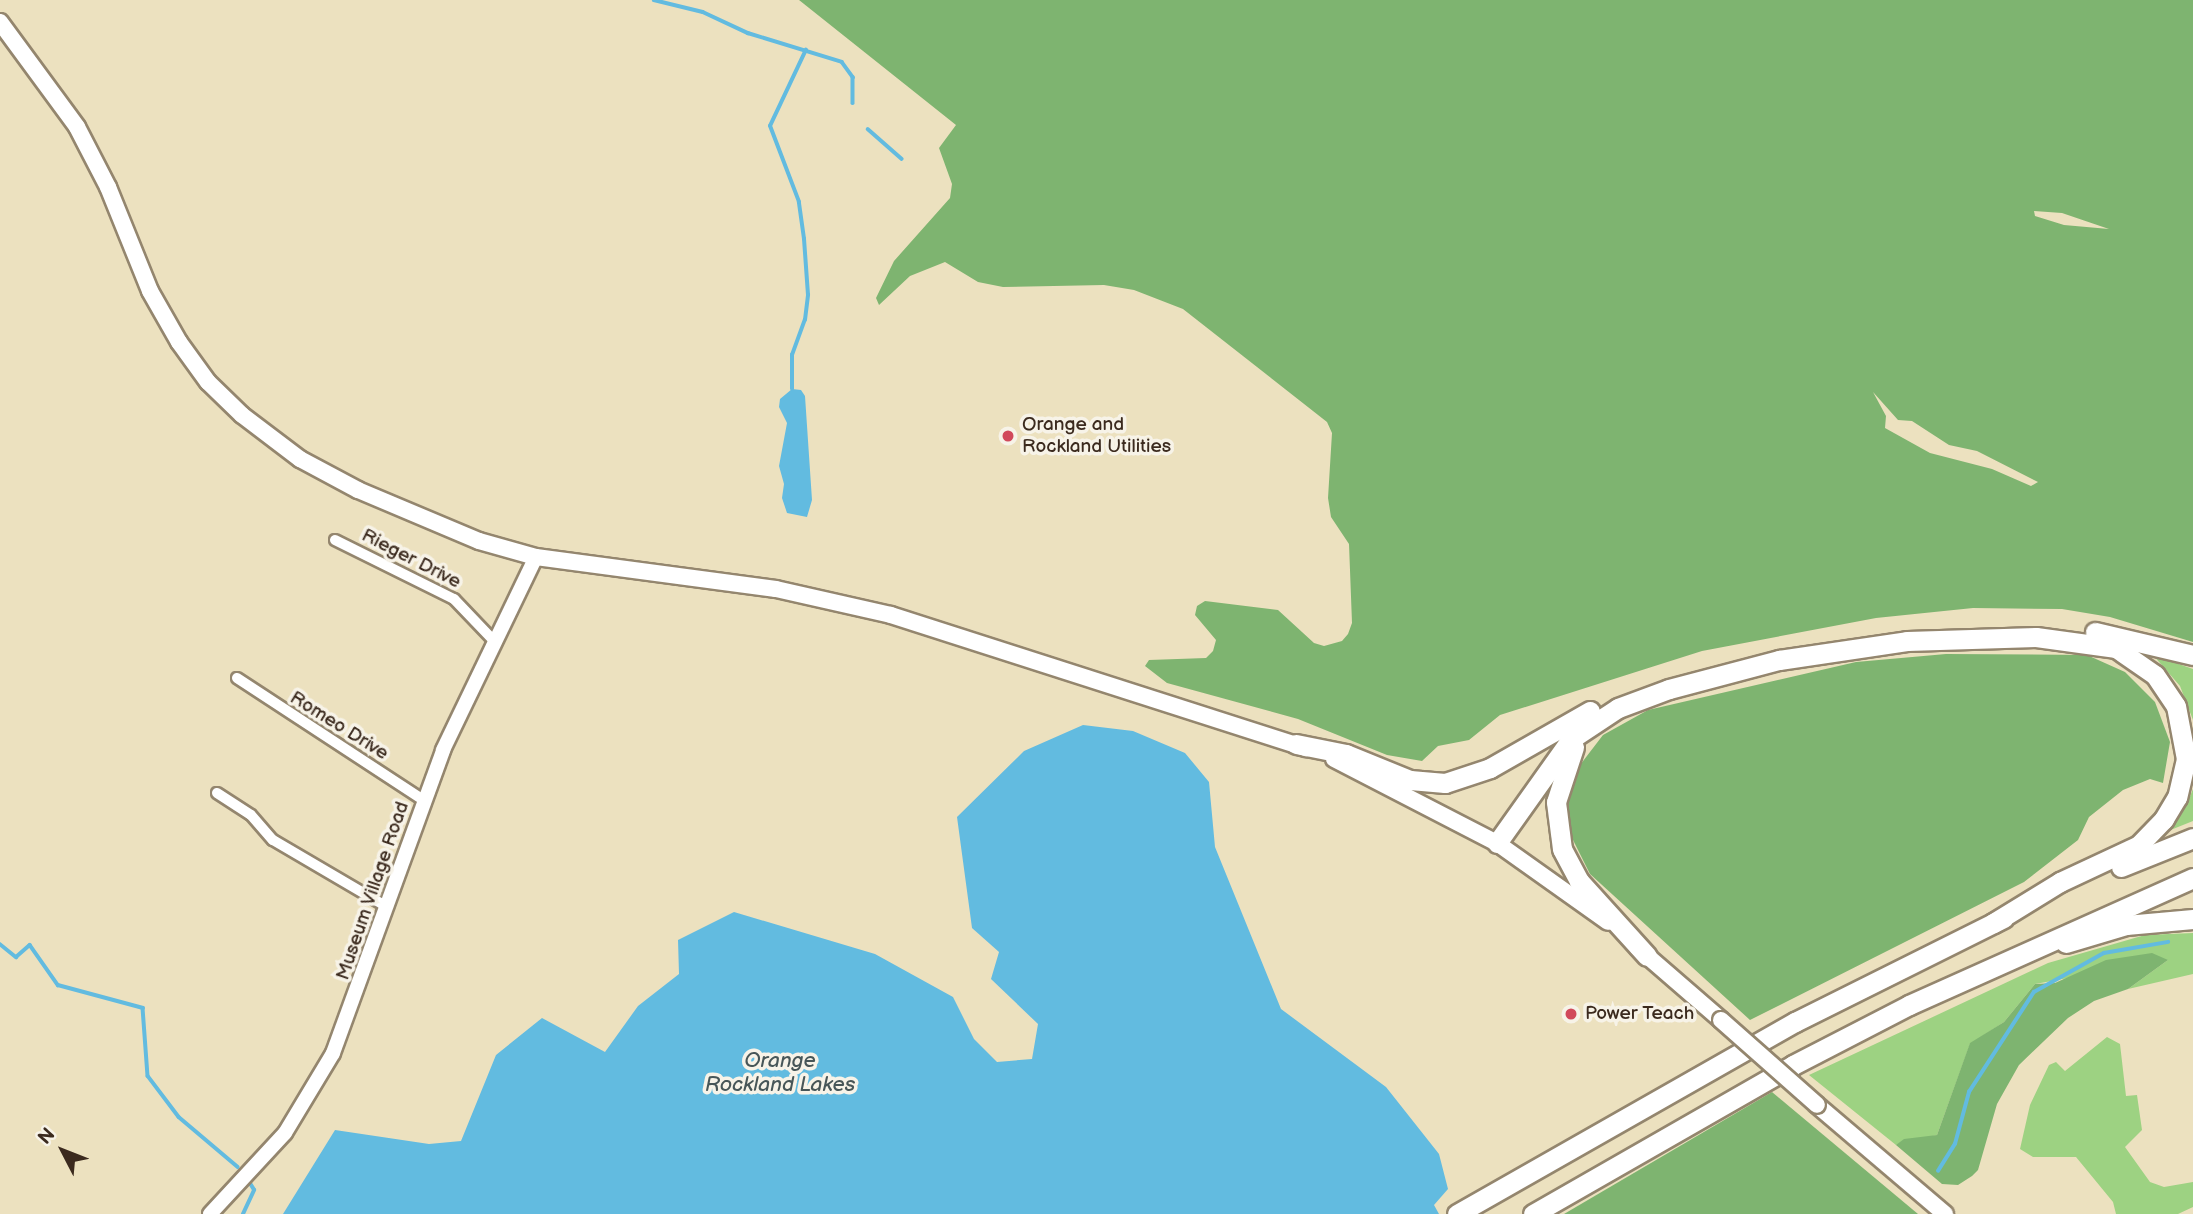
<!DOCTYPE html>
<style>
body{margin:0}
#map{position:relative;width:2193px;height:1214px;overflow:hidden;background:#ece1bf;font-family:"Balsamiq Sans",sans-serif}
div>[style]{position:absolute}
.green>*{inset:0;background:#9dd282}
.forest>*{inset:0;background:#7eb470}
.water>*{inset:0;background:#62bbe0}
.stream>*{height:3.5px;margin:-1.75px;padding:0 1.75px;transform-origin:1.75px;border-radius:1.75px;background:#62bbe0}
.roads{filter:drop-shadow(2px 0 #94866e) drop-shadow(-2px 0 #94866e) drop-shadow(0 2px #94866e) drop-shadow(0 -2px #94866e)}
.street>*{height:10px;margin:-5px;padding:0 5px;transform-origin:5px;border-radius:5px;background:#fff}
.secondary>*{height:14px;margin:-7px;padding:0 7px;transform-origin:7px;border-radius:7px;background:#fff}
.primary>*{height:16px;margin:-8px;padding:0 8px;transform-origin:8px;border-radius:8px;background:#fff}
.highway>*{height:19px;margin:-9.5px;padding:0 9.5px;transform-origin:9.5px;border-radius:9.5px;background:#fff}
.bridges{filter:drop-shadow(2px 0 #94866e) drop-shadow(-2px 0 #94866e) drop-shadow(0 2px #94866e) drop-shadow(0 -2px #94866e)}
.primary-bridge>*{height:16px;margin:-8px;padding:0 8px;transform-origin:8px;border-radius:8px;background:#fff}
.dots>*{width:19px;height:19px;translate:-50% -50%;box-sizing:border-box;border:4px solid #f7f3e8;border-radius:50%}
span{translate:-50% -50%;white-space:nowrap;text-align:center;line-height:1.15;-webkit-text-stroke:7px #f7f3e8;paint-order:stroke}
.poi-label{font-size:19px;color:#3b2a1e}
.left{translate:0 -50%;text-align:left}
.street-label{font-size:19px;color:#3b2a1e}
.water-label{font-size:21px;color:#475658;font-style:italic}
.north{position:absolute;left:28px;top:1116px;width:70px;height:70px;-webkit-text-stroke:5px #f7f3e8;paint-order:stroke;rotate:312deg;font-size:19px;font-weight:700;line-height:28px;text-align:center;color:#3b2a1e}
.north::after{content:'';display:block;margin:auto;width:24px;height:32px;background:#3b2a1e;clip-path:polygon(50% 0,100% 100%,50% 72%,0 100%)}
</style>
<div id="map">
<div class="green">
<i style="clip-path:polygon(2153px 655px,2193px 669px,2193px 720px,2180px 686px)"></i>
<i style="clip-path:polygon(2193px 789px,2193px 821px,2168px 831px,2188px 801px)"></i>
<i style="clip-path:polygon(2193px 933px,2193px 974px,2128px 989px,2168px 960px,2035px 984px,2004px 1022px,1970px 1044px,1937px 1135px,1896px 1145px,1809px 1075px,2048px 963px,2145px 935px)"></i>
<i style="clip-path:polygon(2107px 1037px,2120px 1044px,2126px 1096px,2137px 1095px,2142px 1130px,2125px 1147px,2150px 1182px,2164px 1187px,2193px 1182px,2193px 1207px,2178px 1214px,2116px 1214px,2113px 1202px,2076px 1157px,2033px 1157px,2020px 1149px,2030px 1105px,2049px 1065px,2056px 1062px,2065px 1071px)"></i>
</div>
<div class="forest">
<i style="clip-path:polygon(evenodd,799px 0,2193px 0,2193px 642px,2110px 617px,2062px 609px,1973px 608px,1876px 618px,1702px 651px,1500px 715px,1469px 740px,1438px 746px,1422px 761px,1387px 755px,1298px 719px,1167px 683px,1145px 666px,1149px 660px,1206px 658px,1213px 651px,1216px 640px,1195px 615px,1197px 606px,1205px 601px,1278px 610px,1314px 643px,1324px 646px,1342px 641px,1348px 634px,1352px 623px,1349px 544px,1331px 517px,1328px 498px,1332px 433px,1327px 422px,1183px 309px,1134px 290px,1104px 285px,1003px 287px,978px 282px,945px 262px,910px 276px,879px 305px,876px 298px,894px 261px,950px 198px,952px 184px,939px 148px,956px 125px,799px 0,2034px 211px,2062px 213px,2109px 229px,2064px 225px,2035px 216px,2034px 211px,799px 0,1873px 392px,1898px 420px,1912px 421px,1949px 445px,1977px 451px,2038px 482px,2031px 486px,1992px 469px,1930px 453px,1885px 428px,1886px 416px,1873px 392px)"></i>
<i style="clip-path:polygon(2087px 655px,2125px 672px,2155px 702px,2170px 742px,2163px 783px,2150px 779px,2123px 790px,2089px 817px,2078px 840px,2024px 882px,1750px 1020px,1590px 874px,1569px 832px,1568px 796px,1580px 765px,1603px 735px,1648px 710px,1856px 662px,1946px 654px)"></i>
<i style="clip-path:polygon(2152px 953px,2168px 960px,2128px 989px,2094px 1001px,2068px 1018px,2019px 1065px,1997px 1104px,1978px 1170px,1972px 1176px,1958px 1185px,1942px 1184px,1896px 1145px,1904px 1139px,1937px 1135px,1970px 1043px,2004px 1022px,2035px 984px,2055px 983px,2106px 960px)"></i>
<i style="clip-path:polygon(1772px 1092px,1918px 1214px,1564px 1214px)"></i>
</div>
<div class="water">
<i style="clip-path:polygon(792px 389px,801px 390px,805px 396px,812px 500px,807px 517px,787px 513px,782px 498px,784px 484px,779px 466px,787px 423px,779px 407px,780px 399px)"></i>
<i style="clip-path:polygon(1083px 725px,1133px 731px,1185px 753px,1209px 782px,1215px 847px,1281px 1009px,1386px 1087px,1439px 1154px,1448px 1189px,1434px 1205px,1439px 1214px,283px 1214px,335px 1130px,429px 1144px,461px 1141px,496px 1055px,542px 1018px,605px 1052px,638px 1006px,679px 974px,678px 940px,734px 912px,875px 954px,953px 997px,974px 1039px,997px 1062px,1032px 1059px,1038px 1024px,991px 979px,999px 952px,972px 928px,957px 817px,1024px 751px)"></i>
</div>
<div class="stream">
<i style="left:654px;top:0;width:50px;rotate:13.8deg"></i>
<i style="left:703px;top:12px;width:50px;rotate:25deg"></i>
<i style="left:748px;top:33px;width:98px;rotate:17.1deg"></i>
<i style="left:842px;top:62px;width:19px;rotate:54deg"></i>
<i style="left:853px;top:77px;width:26px;rotate:90deg"></i>
<i style="left:868px;top:129px;width:45px;rotate:41.4deg"></i>
<i style="left:792px;top:389px;width:34px;rotate:-90deg"></i>
<i style="left:792px;top:355px;width:37px;rotate:-70deg"></i>
<i style="left:805px;top:320px;width:25px;rotate:-83deg"></i>
<i style="left:808px;top:295px;width:56px;rotate:-94.1deg"></i>
<i style="left:804px;top:239px;width:37px;rotate:-98deg"></i>
<i style="left:799px;top:202px;width:81px;rotate:-110.9deg"></i>
<i style="left:770px;top:126px;width:84px;rotate:-64.7deg"></i>
<i style="left:0;top:944px;width:21px;rotate:39deg"></i>
<i style="left:16px;top:957px;width:18px;rotate:-41deg"></i>
<i style="left:30px;top:945px;width:49px;rotate:55deg"></i>
<i style="left:58px;top:985px;width:88px;rotate:15.1deg"></i>
<i style="left:143px;top:1008px;width:68px;rotate:85.8deg"></i>
<i style="left:148px;top:1076px;width:51px;rotate:52.9deg"></i>
<i style="left:179px;top:1117px;width:77px;rotate:40.3deg"></i>
<i style="left:1938px;top:1171px;width:32px;rotate:-58deg"></i>
<i style="left:1955px;top:1144px;width:54px;rotate:-74.9deg"></i>
<i style="left:1969px;top:1092px;width:119px;rotate:-57deg"></i>
<i style="left:2034px;top:992px;width:80px;rotate:-29.1deg"></i>
<i style="left:2104px;top:953px;width:65px;rotate:-9.8deg"></i>
<i style="left:243px;top:1214px;width:26px;rotate:-65deg"></i>
<i style="left:254px;top:1190px;width:9px;rotate:-122deg"></i>
</div>
<div class="roads">
<div class="street">
<i style="left:335px;top:540px;width:133px;rotate:26.4deg"></i>
<i style="left:454px;top:599px;width:61px;rotate:46.3deg"></i>
<i style="left:237px;top:678px;width:225px;rotate:33.2deg"></i>
<i style="left:217px;top:793px;width:40px;rotate:32.9deg"></i>
<i style="left:251px;top:815px;width:33px;rotate:49deg"></i>
<i style="left:273px;top:840px;width:132px;rotate:30.4deg"></i>
</div>
<div class="secondary">
<i style="left:210px;top:1214px;width:110px;rotate:-47.2deg"></i>
<i style="left:285px;top:1133px;width:93px;rotate:-59deg"></i>
<i style="left:333px;top:1053px;width:322px;rotate:-70deg"></i>
<i style="left:443px;top:750px;width:214px;rotate:-64.3deg"></i>
</div>
<div class="primary">
<i style="left:0;top:22px;width:130px;rotate:53.7deg"></i>
<i style="left:77px;top:127px;width:68px;rotate:62.7deg"></i>
<i style="left:108px;top:187px;width:112px;rotate:68deg"></i>
<i style="left:150px;top:291px;width:59px;rotate:60.4deg"></i>
<i style="left:179px;top:342px;width:49px;rotate:54.1deg"></i>
<i style="left:208px;top:382px;width:47px;rotate:44.1deg"></i>
<i style="left:242px;top:415px;width:73px;rotate:37.2deg"></i>
<i style="left:300px;top:459px;width:66px;rotate:28.1deg"></i>
<i style="left:358px;top:490px;width:131px;rotate:22.9deg"></i>
<i style="left:479px;top:541px;width:59px;rotate:15.7deg"></i>
<i style="left:536px;top:557px;width:242px;rotate:7.6deg"></i>
<i style="left:776px;top:589px;width:118px;rotate:12.7deg"></i>
<i style="left:891px;top:615px;width:436px;rotate:17.8deg"></i>
<i style="left:1334px;top:759px;width:183px;rotate:27.3deg"></i>
<i style="left:1497px;top:843px;width:136px;rotate:35.4deg"></i>
<i style="left:1638px;top:948px;width:110px;rotate:40.9deg"></i>
<i style="left:1817px;top:1105px;width:168px;rotate:40.4deg"></i>
</div>
<div class="highway">
<i style="left:2095px;top:632px;width:101px;rotate:13.2deg"></i>
<i style="left:1296px;top:744px;width:51px;rotate:11.3deg"></i>
<i style="left:1346px;top:754px;width:69px;rotate:22.1deg"></i>
<i style="left:1410px;top:780px;width:35px;rotate:5deg"></i>
<i style="left:1445px;top:783px;width:47px;rotate:-18.4deg"></i>
<i style="left:1490px;top:768px;width:115px;rotate:-29.7deg"></i>
<i style="left:1574px;top:747px;width:58px;rotate:108.1deg"></i>
<i style="left:1556px;top:802px;width:47px;rotate:82.7deg"></i>
<i style="left:1562px;top:849px;width:36px;rotate:62deg"></i>
<i style="left:1579px;top:881px;width:101px;rotate:47.8deg"></i>
<i style="left:1497px;top:843px;width:128px;rotate:-54.6deg"></i>
<i style="left:1571px;top:739px;width:56px;rotate:-33.4deg"></i>
<i style="left:1618px;top:708px;width:54px;rotate:-20.4deg"></i>
<i style="left:1669px;top:689px;width:114px;rotate:-14.8deg"></i>
<i style="left:1779px;top:660px;width:129px;rotate:-8.4deg"></i>
<i style="left:1907px;top:641px;width:129px;rotate:-1.8deg"></i>
<i style="left:2036px;top:637px;width:81px;rotate:7.8deg"></i>
<i style="left:2116px;top:648px;width:47px;rotate:34.7deg"></i>
<i style="left:2155px;top:675px;width:37px;rotate:56deg"></i>
<i style="left:2176px;top:706px;width:54px;rotate:79.3deg"></i>
<i style="left:2186px;top:759px;width:39px;rotate:103deg"></i>
<i style="left:2177px;top:797px;width:26px;rotate:121deg"></i>
<i style="left:2164px;top:819px;width:36px;rotate:134deg"></i>
<i style="left:2139px;top:845px;width:87px;rotate:154.9deg"></i>
<i style="left:2060px;top:882px;width:79px;rotate:148.5deg"></i>
<i style="left:2121px;top:867px;width:78px;rotate:-21.9deg"></i>
<i style="left:2066px;top:943px;width:63px;rotate:-16.7deg"></i>
<i style="left:2126px;top:925px;width:67px;rotate:-5.1deg"></i>
<i style="left:1457px;top:1214px;width:389px;rotate:-29.6deg"></i>
<i style="left:1795px;top:1022px;width:233px;rotate:-26.5deg"></i>
<i style="left:1533px;top:1214px;width:300px;rotate:-29.8deg"></i>
<i style="left:1793px;top:1065px;width:131px;rotate:-27.3deg"></i>
<i style="left:1909px;top:1005px;width:311px;rotate:-24.1deg"></i>
</div>
</div>
<div class="bridges">
<div class="primary-bridge">
<i style="left:1721px;top:1020px;width:128px;rotate:41.5deg"></i>
</div>
</div>
<div class="dots">
<i style="left:1008px;top:436px;background:#d1495b"></i>
<i style="left:1571px;top:1014px;background:#d1495b"></i>
</div>
<div class="poi-label">
<span class="left" style="left:1022px;top:436px">Orange and<br>Rockland Utilities</span>
<span class="left" style="left:1585px;top:1014px">Power Teach</span>
</div>
<div class="street-label">
<span style="left:411px;top:559px;rotate:27deg">Rieger Drive</span>
<span style="left:339px;top:726px;rotate:32deg">Romeo Drive</span>
<span style="left:373px;top:891px;rotate:-71deg">Museum Village Road</span>
</div>
<div class="water-label">
<span style="left:780px;top:1073px">Orange<br>Rockland Lakes</span>
</div>
<div class="north">N</div>
</div>
